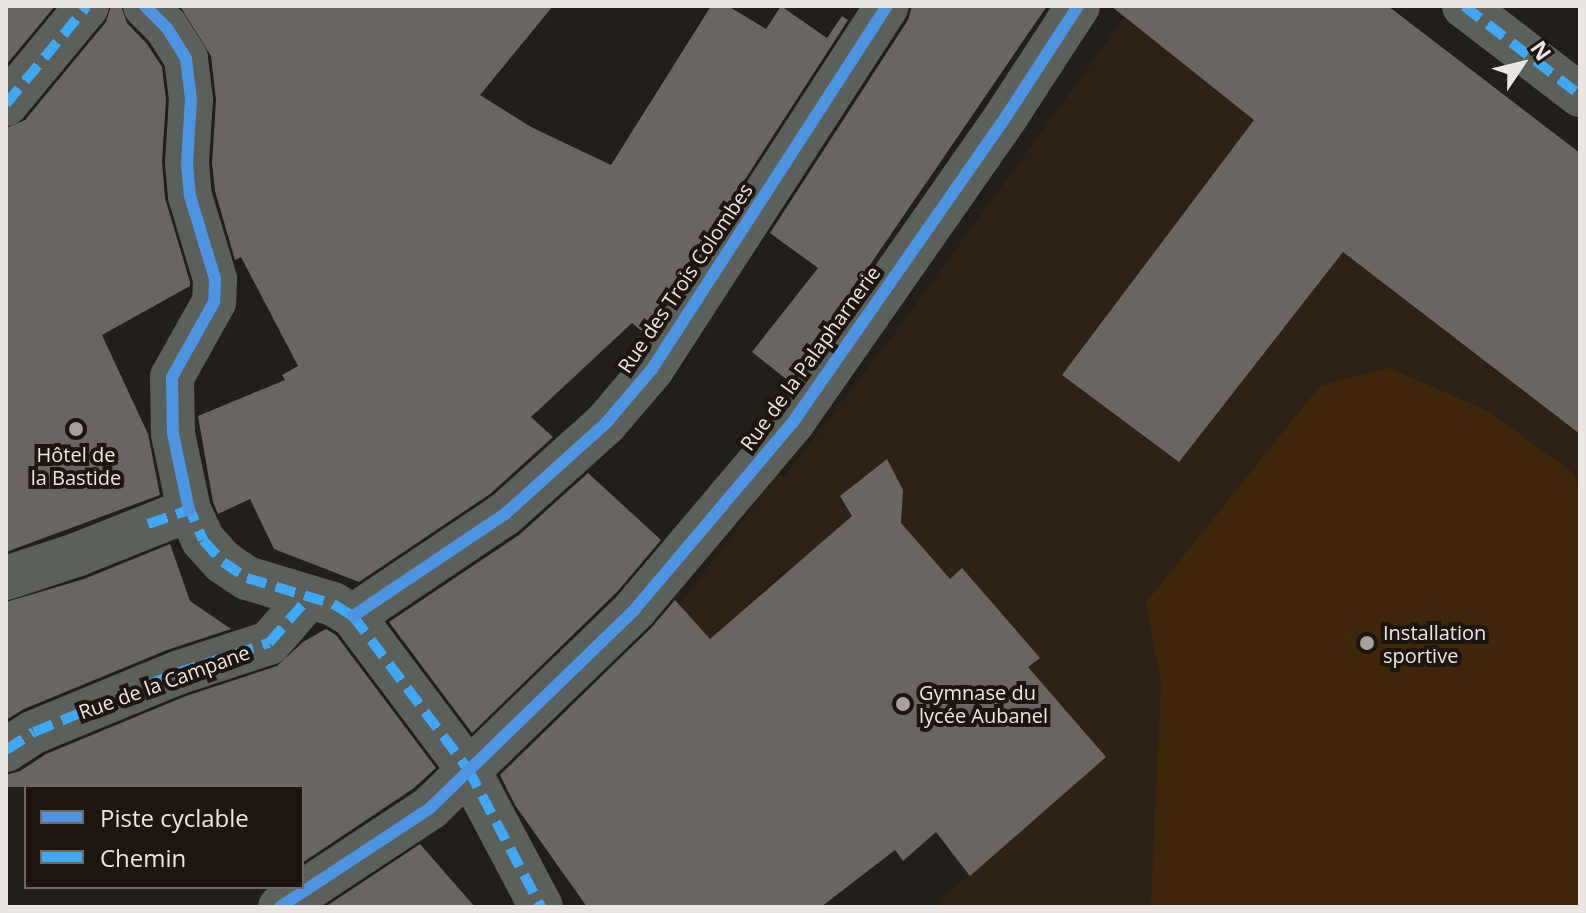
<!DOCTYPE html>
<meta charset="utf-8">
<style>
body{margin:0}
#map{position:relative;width:1586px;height:913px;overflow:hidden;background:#221e1a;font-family:"Open Sans",sans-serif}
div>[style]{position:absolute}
.built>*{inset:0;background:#2e2217}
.green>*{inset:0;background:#41270a}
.building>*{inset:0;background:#6a6562}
.minor>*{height:44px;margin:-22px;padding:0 22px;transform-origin:22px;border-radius:22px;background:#5c605a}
.quiet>*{height:10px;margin-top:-5px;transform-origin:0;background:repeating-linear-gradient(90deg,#3fa9f5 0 20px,transparent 0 30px)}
.cycleway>*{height:12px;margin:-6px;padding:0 6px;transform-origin:6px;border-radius:6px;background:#4d94e3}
.dots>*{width:22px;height:22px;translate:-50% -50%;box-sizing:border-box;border:4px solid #1d150e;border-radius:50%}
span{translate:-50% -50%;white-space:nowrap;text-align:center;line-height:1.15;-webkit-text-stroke:8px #1d150e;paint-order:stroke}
.street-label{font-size:20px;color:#ece6e2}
.poi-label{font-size:20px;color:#ece6e2}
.left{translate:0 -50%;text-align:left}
.frame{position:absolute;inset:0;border:8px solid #ece6e2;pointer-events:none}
.legend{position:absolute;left:24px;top:785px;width:280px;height:104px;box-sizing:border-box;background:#1d150e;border:2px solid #706963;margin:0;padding:10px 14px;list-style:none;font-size:24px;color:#ece6e2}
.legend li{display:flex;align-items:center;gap:16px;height:40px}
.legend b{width:40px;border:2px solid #706963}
.north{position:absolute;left:1482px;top:24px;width:80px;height:80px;-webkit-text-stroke:6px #1d150e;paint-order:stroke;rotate:55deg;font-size:22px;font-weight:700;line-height:32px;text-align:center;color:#ece6e2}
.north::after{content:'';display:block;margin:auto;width:28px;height:36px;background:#ece6e2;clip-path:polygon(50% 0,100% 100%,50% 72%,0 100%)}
</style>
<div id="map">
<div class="built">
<i style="clip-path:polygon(1133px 6px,1580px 154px,1580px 907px,943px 907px,938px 900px,967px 877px,929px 821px,823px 608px,786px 569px,711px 640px,675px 611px,778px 474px,785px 476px,897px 330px)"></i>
</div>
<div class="green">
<i style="clip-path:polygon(1389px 368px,1488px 411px,1572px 472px,1580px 488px,1580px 907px,1151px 907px,1161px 683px,1146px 603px,1320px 386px)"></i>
</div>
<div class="building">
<i style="clip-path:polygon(6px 6px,55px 6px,6px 65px)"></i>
<i style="clip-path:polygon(111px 6px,121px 6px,127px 23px,147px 44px,162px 67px,166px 100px,162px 161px,165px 198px,190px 282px,190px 286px,102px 335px,148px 434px,160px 495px,6px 552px,6px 128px,25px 120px,106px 22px)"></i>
<i style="clip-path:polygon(180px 6px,553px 6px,480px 95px,531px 127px,611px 165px,711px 6px,728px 6px,766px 29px,781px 6px,827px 38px,842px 16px,848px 20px,645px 334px,632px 323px,531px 417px,553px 437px,490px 494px,359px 582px,274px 549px,250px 499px,218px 514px,213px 502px,198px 416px,285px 380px,282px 375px,298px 366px,241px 257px,235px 260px,215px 191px,212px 163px,216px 100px,211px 56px)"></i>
<i style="clip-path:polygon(912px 6px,1047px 6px,790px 382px,752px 352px,818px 268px,770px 233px,908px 20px)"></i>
<i style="clip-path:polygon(1111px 6px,1388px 6px,1580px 153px,1580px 434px,1343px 252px,1179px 462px,1062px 375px,1254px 120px)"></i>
<i style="clip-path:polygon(887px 459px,903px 490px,901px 523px,950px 579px,962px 568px,1040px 658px,1028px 667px,1106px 757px,970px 876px,936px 832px,903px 861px,895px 850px,821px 907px,587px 907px,515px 805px,500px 775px,652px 627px,675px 600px,710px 639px,852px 516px,840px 496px)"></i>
<i style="clip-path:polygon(588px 473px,661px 540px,617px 592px,472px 733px,389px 622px,519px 535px)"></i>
<i style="clip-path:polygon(170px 544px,190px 601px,231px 629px,167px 650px,24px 709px,6px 720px,6px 602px,84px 579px)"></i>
<i style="clip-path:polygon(326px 629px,336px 635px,436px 768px,414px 788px,302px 863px,302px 787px,6px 787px,6px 775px,20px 771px,46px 754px,186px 696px,277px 666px,303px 642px)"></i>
<i style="clip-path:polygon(420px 844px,475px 907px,325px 907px)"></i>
</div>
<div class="minor">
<i style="left:145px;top:6px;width:31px;rotate:45deg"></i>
<i style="left:167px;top:28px;width:36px;rotate:58deg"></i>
<i style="left:186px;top:59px;width:40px;rotate:82.9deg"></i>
<i style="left:191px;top:99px;width:64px;rotate:93.6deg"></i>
<i style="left:187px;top:163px;width:33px;rotate:85deg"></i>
<i style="left:190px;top:196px;width:87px;rotate:73.2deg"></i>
<i style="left:215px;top:279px;width:23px;rotate:92deg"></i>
<i style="left:214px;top:302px;width:86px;rotate:119.2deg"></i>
<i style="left:172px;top:377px;width:57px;rotate:89deg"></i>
<i style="left:173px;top:434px;width:78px;rotate:78.1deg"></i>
<i style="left:189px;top:510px;width:33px;rotate:65deg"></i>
<i style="left:203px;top:540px;width:30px;rotate:48deg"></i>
<i style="left:223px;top:562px;width:29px;rotate:34deg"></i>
<i style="left:247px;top:578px;width:90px;rotate:16.8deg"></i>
<i style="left:333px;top:604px;width:23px;rotate:31deg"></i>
<i style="left:353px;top:616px;width:191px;rotate:53.1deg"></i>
<i style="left:468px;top:769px;width:156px;rotate:62.1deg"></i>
<i style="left:1464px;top:6px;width:146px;rotate:37.5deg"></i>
<i style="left:6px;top:104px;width:127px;rotate:-50.4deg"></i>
<i style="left:6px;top:578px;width:74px;rotate:-18.2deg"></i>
<i style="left:76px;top:555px;width:122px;rotate:-21.7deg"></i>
<i style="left:353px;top:616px;width:183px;rotate:-33.9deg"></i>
<i style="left:505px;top:514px;width:136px;rotate:-42deg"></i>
<i style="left:606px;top:423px;width:71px;rotate:-49.6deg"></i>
<i style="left:652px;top:369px;width:432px;rotate:-57.1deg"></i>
<i style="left:6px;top:750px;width:33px;rotate:-33deg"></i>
<i style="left:34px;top:732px;width:155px;rotate:-22.4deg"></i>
<i style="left:177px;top:673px;width:97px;rotate:-18.1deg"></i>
<i style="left:269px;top:643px;width:61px;rotate:-49deg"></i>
<i style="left:280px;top:907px;width:180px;rotate:-33.4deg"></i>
<i style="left:430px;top:808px;width:286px;rotate:-44.1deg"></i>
<i style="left:635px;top:609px;width:245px;rotate:-49.8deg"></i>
<i style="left:793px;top:422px;width:374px;rotate:-55.1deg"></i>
<i style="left:1007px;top:115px;width:130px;rotate:-56.9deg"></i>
</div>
<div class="quiet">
<i style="left:1464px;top:6px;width:146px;rotate:37.5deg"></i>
<i style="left:6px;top:104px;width:127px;rotate:-50.4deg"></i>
<i style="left:187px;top:503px;width:40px;rotate:66.6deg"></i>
<i style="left:203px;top:540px;width:30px;rotate:48deg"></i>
<i style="left:223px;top:562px;width:29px;rotate:34deg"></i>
<i style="left:247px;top:578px;width:90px;rotate:16.8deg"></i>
<i style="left:333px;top:604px;width:23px;rotate:31deg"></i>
<i style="left:353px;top:616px;width:191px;rotate:53.1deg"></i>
<i style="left:468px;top:769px;width:156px;rotate:62.1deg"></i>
<i style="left:148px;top:524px;width:43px;rotate:-18.9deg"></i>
<i style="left:6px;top:750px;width:33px;rotate:-33deg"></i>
<i style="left:34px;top:732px;width:155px;rotate:-22.4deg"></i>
<i style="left:177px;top:673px;width:97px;rotate:-18.1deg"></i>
<i style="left:269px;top:643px;width:61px;rotate:-49deg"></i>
</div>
<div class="cycleway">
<i style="left:145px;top:6px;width:31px;rotate:45deg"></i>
<i style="left:167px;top:28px;width:36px;rotate:58deg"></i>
<i style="left:186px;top:59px;width:40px;rotate:82.9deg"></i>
<i style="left:191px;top:99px;width:64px;rotate:93.6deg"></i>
<i style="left:187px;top:163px;width:33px;rotate:85deg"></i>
<i style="left:190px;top:196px;width:87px;rotate:73.2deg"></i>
<i style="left:215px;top:279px;width:23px;rotate:92deg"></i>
<i style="left:214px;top:302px;width:86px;rotate:119.2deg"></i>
<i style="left:172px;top:377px;width:57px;rotate:89deg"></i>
<i style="left:173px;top:434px;width:78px;rotate:78.1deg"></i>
<i style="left:353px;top:616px;width:183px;rotate:-33.9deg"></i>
<i style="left:505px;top:514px;width:136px;rotate:-42deg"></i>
<i style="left:606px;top:423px;width:71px;rotate:-49.6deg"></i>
<i style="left:652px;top:369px;width:432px;rotate:-57.1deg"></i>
<i style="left:280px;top:907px;width:180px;rotate:-33.4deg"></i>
<i style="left:430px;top:808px;width:286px;rotate:-44.1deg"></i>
<i style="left:635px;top:609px;width:245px;rotate:-49.8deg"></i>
<i style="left:793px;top:422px;width:374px;rotate:-55.1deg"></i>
<i style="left:1007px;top:115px;width:130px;rotate:-56.9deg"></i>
</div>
<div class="dots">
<i style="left:76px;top:429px;background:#a5a09c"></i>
<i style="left:1367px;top:643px;background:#a5a09c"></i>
<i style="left:903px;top:704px;background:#a5a09c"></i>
</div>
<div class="street-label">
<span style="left:685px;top:278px;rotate:-56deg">Rue des Trois Colombes</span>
<span style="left:810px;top:358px;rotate:-54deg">Rue de la Palapharnerie</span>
<span style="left:164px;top:682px;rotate:-20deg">Rue de la Campane</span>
</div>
<div class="poi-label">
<span style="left:76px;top:466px">Hôtel de<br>la Bastide</span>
<span class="left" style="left:1383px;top:644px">Installation<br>sportive</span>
<span class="left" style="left:919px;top:704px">Gymnase du<br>lycée Aubanel</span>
</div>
<div class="frame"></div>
<ul class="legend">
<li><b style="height:10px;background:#4d94e3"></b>Piste cyclable</li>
<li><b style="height:10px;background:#3fa9f5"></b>Chemin</li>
</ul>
<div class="north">N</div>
</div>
